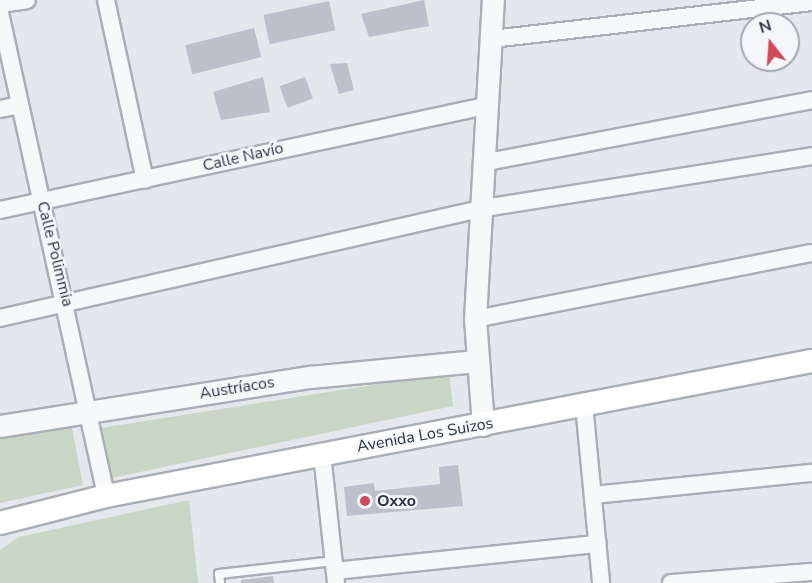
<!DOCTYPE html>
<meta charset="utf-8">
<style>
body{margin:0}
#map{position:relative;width:812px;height:583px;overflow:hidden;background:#e4e7ec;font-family:"Nunito Sans",sans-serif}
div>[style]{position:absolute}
.green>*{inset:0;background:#c9d6c5}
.building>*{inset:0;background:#bbc0ca;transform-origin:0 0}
.roads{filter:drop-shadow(2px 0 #a9aeb7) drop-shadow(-2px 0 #a9aeb7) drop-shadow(0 2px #a9aeb7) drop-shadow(0 -2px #a9aeb7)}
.service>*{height:8px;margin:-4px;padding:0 4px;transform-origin:4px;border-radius:4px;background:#f7f8fa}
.minor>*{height:16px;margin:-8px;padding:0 8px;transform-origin:8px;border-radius:8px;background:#f7f8fa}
.tertiary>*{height:21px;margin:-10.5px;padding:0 10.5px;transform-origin:10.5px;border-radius:10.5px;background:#f7f8fa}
.secondary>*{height:22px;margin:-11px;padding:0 11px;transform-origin:11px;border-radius:11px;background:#fff}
.dots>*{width:16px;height:16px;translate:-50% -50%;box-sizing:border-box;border:3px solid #f4f6f9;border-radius:50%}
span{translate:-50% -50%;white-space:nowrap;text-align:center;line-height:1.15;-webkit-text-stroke:5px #f4f6f9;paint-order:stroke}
.street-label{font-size:16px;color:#2b3445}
.poi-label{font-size:16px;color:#2b3445;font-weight:700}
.left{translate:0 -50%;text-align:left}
.north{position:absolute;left:740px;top:12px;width:60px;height:60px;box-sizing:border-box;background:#f4f6f9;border:2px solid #a4a8b1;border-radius:50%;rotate:343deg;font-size:16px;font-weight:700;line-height:24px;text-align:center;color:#2b3445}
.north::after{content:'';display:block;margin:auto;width:21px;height:27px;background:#d1495b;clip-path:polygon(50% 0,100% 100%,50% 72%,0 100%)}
</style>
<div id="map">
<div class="green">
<i style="clip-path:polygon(449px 373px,453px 406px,112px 478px,101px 428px)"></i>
<i style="clip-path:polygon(71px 423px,83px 485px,0 503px,0 437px)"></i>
<i style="clip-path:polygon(189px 500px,198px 583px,0 583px,0 550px,19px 537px)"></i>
</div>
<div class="building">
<i style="clip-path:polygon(424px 0,429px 26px,369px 37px,361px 14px)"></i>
<i style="left:329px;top:1px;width:30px;height:67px;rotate:78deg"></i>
<i style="left:254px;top:28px;width:30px;height:71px;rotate:76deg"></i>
<i style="clip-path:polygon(347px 63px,354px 90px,339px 94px,330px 64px)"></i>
<i style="clip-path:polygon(263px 77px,270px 112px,221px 120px,213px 92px)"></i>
<i style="left:305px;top:77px;width:23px;height:27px;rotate:70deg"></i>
<i style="clip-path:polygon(458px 465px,463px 506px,347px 516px,344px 487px,374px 483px,375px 491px,440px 484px,439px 467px)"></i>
<i style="clip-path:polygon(273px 576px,274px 583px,241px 583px,241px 580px)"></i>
</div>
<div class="roads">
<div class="service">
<i style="left:220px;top:583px;width:9px;rotate:-96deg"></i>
<i style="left:219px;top:574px;width:116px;rotate:-6.4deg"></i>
</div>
<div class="minor">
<i style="left:106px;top:0;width:184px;rotate:77.8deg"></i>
<i style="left:0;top:4px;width:27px;rotate:-8deg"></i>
<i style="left:0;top:13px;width:494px;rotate:77.6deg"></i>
<i style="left:492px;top:39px;width:322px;rotate:-6.6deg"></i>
<i style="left:0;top:109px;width:20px;rotate:-11deg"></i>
<i style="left:482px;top:163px;width:336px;rotate:-10.8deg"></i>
<i style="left:0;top:210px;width:497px;rotate:-12.1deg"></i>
<i style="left:0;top:318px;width:490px;rotate:-12.8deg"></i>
<i style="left:478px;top:209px;width:338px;rotate:-9deg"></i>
<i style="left:475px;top:319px;width:343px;rotate:-11.1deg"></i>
<i style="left:584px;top:405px;width:179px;rotate:84.5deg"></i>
<i style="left:322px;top:454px;width:130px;rotate:83.8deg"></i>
<i style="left:594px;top:495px;width:219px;rotate:-5.8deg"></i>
<i style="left:335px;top:571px;width:264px;rotate:-5.9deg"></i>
<i style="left:671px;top:583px;width:141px;rotate:-4.5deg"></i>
</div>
<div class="tertiary">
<i style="left:483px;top:425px;width:106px;rotate:-94.3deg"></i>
<i style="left:475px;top:319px;width:320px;rotate:-86.8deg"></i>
<i style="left:0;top:426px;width:314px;rotate:-9deg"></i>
<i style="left:310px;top:377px;width:167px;rotate:-5.5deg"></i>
</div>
<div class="secondary">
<i style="left:0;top:523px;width:109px;rotate:-14.3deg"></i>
<i style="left:106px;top:496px;width:719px;rotate:-10.83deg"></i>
</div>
</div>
<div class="dots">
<i style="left:365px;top:501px;background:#d1495b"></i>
</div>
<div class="street-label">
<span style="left:243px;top:157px;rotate:-13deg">Calle Navío</span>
<span style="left:55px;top:254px;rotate:76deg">Calle Polimmia</span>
<span style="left:237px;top:388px;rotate:-9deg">Austríacos</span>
<span style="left:425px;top:435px;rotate:-10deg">Avenida Los Suizos</span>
</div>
<div class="poi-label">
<span class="left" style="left:377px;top:501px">Oxxo</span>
</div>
<div class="north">N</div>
</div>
